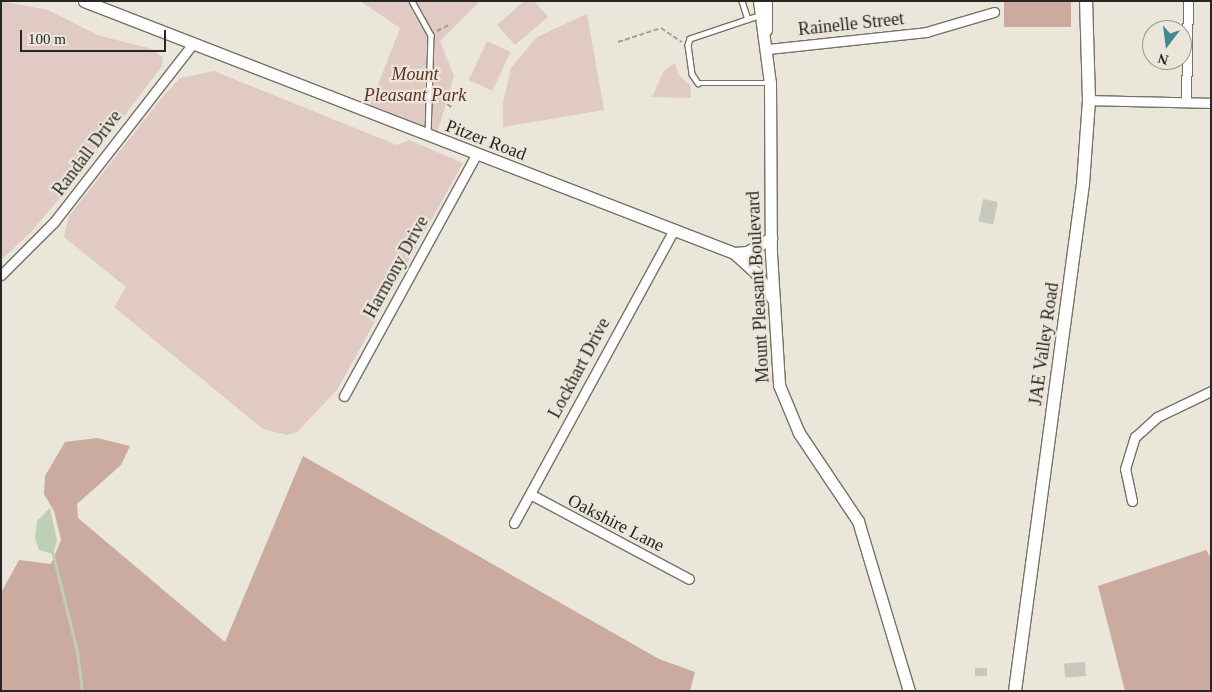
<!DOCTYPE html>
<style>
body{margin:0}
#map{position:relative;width:1212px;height:692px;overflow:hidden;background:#ebe6da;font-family:"Times New Roman",serif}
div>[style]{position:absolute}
.green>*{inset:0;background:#e0cac3;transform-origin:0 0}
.forest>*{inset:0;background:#cbaba0;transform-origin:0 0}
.water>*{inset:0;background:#bdcfb5}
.stream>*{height:3px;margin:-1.5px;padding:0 1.5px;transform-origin:1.5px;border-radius:1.5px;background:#bdcfb5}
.building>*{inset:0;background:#c7c8bc;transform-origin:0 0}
.path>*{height:2px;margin-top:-1px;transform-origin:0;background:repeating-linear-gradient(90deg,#a29e95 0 5px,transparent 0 7.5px)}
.roads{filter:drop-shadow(1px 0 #767267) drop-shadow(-1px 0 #767267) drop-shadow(0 1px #767267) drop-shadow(0 -1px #767267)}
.service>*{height:4.5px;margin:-2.25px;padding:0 2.25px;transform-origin:2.25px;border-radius:2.25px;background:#fff}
.minor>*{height:9px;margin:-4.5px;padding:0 4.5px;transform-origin:4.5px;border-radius:4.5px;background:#fff}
.tertiary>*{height:11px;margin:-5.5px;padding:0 5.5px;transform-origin:5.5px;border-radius:5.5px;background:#fff}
.secondary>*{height:12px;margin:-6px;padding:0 6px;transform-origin:6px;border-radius:6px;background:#fff}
span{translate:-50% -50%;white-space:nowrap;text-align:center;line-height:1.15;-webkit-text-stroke:4.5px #ebe6da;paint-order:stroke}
.street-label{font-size:18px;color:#282622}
.park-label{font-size:18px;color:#5e3121;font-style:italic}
.frame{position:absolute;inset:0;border:2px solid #282622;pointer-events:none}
.north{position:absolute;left:1142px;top:20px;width:50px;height:50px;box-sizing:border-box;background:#ebe6da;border:1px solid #9d9990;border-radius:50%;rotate:195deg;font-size:14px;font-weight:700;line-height:20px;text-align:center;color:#282622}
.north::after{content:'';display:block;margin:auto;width:18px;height:22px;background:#428893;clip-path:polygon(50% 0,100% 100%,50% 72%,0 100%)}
.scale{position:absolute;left:20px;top:30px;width:146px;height:22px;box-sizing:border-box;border:2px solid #282622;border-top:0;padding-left:6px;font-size:15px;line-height:18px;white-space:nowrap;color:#282622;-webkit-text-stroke:4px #ebe6da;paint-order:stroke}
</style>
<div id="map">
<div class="green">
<i style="clip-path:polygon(1px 1px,48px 10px,97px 35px,152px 49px,163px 58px,162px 66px,81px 173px,32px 231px,1px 260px)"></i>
<i style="clip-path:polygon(360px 1px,480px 1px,440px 41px,454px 76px,437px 134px,369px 108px,400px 28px)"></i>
<i style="clip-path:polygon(524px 1px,534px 1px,548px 17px,515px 45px,497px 25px)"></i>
<i style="clip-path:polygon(587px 14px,604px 110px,503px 127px,503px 103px,511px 68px,537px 37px)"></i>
<i style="left:487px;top:41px;width:26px;height:43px;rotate:25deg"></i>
<i style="clip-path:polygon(675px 63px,679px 75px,690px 85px,691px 98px,652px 97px,664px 71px)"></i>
<i style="clip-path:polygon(214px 71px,397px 145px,409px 140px,463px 163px,337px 390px,297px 432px,287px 435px,263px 429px,114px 307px,126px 287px,64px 237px,69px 216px,160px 100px,180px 78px)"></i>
</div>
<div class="forest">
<i style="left:1004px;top:1px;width:67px;height:26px"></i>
<i style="clip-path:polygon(97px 438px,130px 446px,121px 465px,77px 504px,78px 518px,225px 642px,303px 456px,659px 659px,695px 672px,690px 691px,1px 691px,1px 593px,19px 560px,51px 564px,61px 540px,54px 511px,44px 494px,45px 476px,65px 442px)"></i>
<i style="clip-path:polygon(1206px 550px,1211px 558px,1211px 691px,1125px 691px,1098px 586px)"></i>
</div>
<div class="water">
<i style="clip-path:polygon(50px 508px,57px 540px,53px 554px,39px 550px,35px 538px,37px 521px)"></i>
</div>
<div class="stream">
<i style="left:52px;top:551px;width:103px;rotate:76deg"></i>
<i style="left:77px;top:651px;width:40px;rotate:82.9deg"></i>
</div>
<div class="building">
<i style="left:983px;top:199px;width:15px;height:23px;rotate:11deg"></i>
<i style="left:1085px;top:662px;width:14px;height:21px;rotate:86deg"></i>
<i style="left:975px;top:668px;width:12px;height:8px"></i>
</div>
<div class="path">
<i style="left:437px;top:31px;width:13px;rotate:-27deg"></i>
<i style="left:618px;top:42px;width:45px;rotate:-18deg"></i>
<i style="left:661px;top:28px;width:25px;rotate:34deg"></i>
<i style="left:435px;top:96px;width:23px;rotate:34deg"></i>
</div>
<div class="roads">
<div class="service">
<i style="left:412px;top:1px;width:39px;rotate:61deg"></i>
<i style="left:431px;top:35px;width:99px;rotate:91.7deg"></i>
<i style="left:742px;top:1px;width:19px;rotate:72deg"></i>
<i style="left:761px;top:15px;width:75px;rotate:161.3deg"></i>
<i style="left:690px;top:39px;width:6px;rotate:108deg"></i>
<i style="left:688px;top:45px;width:29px;rotate:82deg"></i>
<i style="left:692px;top:74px;width:11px;rotate:56deg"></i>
<i style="left:698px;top:83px;width:70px"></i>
</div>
<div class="minor">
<i style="left:767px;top:30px;width:29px;rotate:-90deg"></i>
<i style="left:768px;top:49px;width:159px;rotate:-6.1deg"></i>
<i style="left:926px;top:32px;width:71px;rotate:-16.4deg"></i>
<i style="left:1089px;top:100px;width:122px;rotate:1.4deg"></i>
<i style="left:1186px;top:102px;width:101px;rotate:-88.9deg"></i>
<i style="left:1px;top:275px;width:75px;rotate:-45deg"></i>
<i style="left:54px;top:222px;width:224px;rotate:-52.1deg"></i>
<i style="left:344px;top:396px;width:275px;rotate:-61.3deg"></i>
<i style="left:530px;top:494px;width:180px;rotate:28.1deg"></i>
<i style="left:1132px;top:501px;width:33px;rotate:-102deg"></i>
<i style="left:1125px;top:469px;width:34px;rotate:-73deg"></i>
<i style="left:1135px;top:437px;width:30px;rotate:-42deg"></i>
<i style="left:1157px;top:417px;width:60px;rotate:-25.7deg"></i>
<i style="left:514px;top:523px;width:335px;rotate:-61.4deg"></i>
</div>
<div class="tertiary">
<i style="left:84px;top:1px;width:697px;rotate:21.19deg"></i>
<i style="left:734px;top:253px;width:30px;rotate:42deg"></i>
<i style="left:756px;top:273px;width:33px;rotate:57deg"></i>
<i style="left:759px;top:1px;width:83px;rotate:82.4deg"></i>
<i style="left:770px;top:83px;width:170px;rotate:89.7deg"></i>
<i style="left:771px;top:253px;width:132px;rotate:86.5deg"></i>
<i style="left:779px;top:385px;width:52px;rotate:67.4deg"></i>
<i style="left:799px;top:433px;width:106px;rotate:56.2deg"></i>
<i style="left:858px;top:521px;width:177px;rotate:73.3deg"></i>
<i style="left:734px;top:253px;width:13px;rotate:-4deg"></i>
<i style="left:747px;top:252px;width:28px;rotate:-30deg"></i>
</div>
<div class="secondary">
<i style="left:1015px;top:691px;width:512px;rotate:-82.36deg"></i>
<i style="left:1083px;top:184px;width:84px;rotate:-85.9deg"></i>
<i style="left:1089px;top:100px;width:99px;rotate:-91.7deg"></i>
</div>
</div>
<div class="street-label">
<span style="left:851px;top:24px;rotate:-6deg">Rainelle Street</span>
<span style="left:486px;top:140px;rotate:21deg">Pitzer Road</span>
<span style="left:87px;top:153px;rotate:-53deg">Randall Drive</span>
<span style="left:396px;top:267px;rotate:-61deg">Harmony Drive</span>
<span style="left:758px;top:287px;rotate:-93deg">Mount Pleasant Boulevard</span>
<span style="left:1044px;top:344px;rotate:-82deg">JAE Valley Road</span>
<span style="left:579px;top:368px;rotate:-62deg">Lockhart Drive</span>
<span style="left:616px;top:523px;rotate:27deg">Oakshire Lane</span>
</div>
<div class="park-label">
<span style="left:415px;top:85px">Mount<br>Pleasant Park</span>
</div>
<div class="frame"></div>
<div class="north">N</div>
<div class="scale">100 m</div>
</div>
